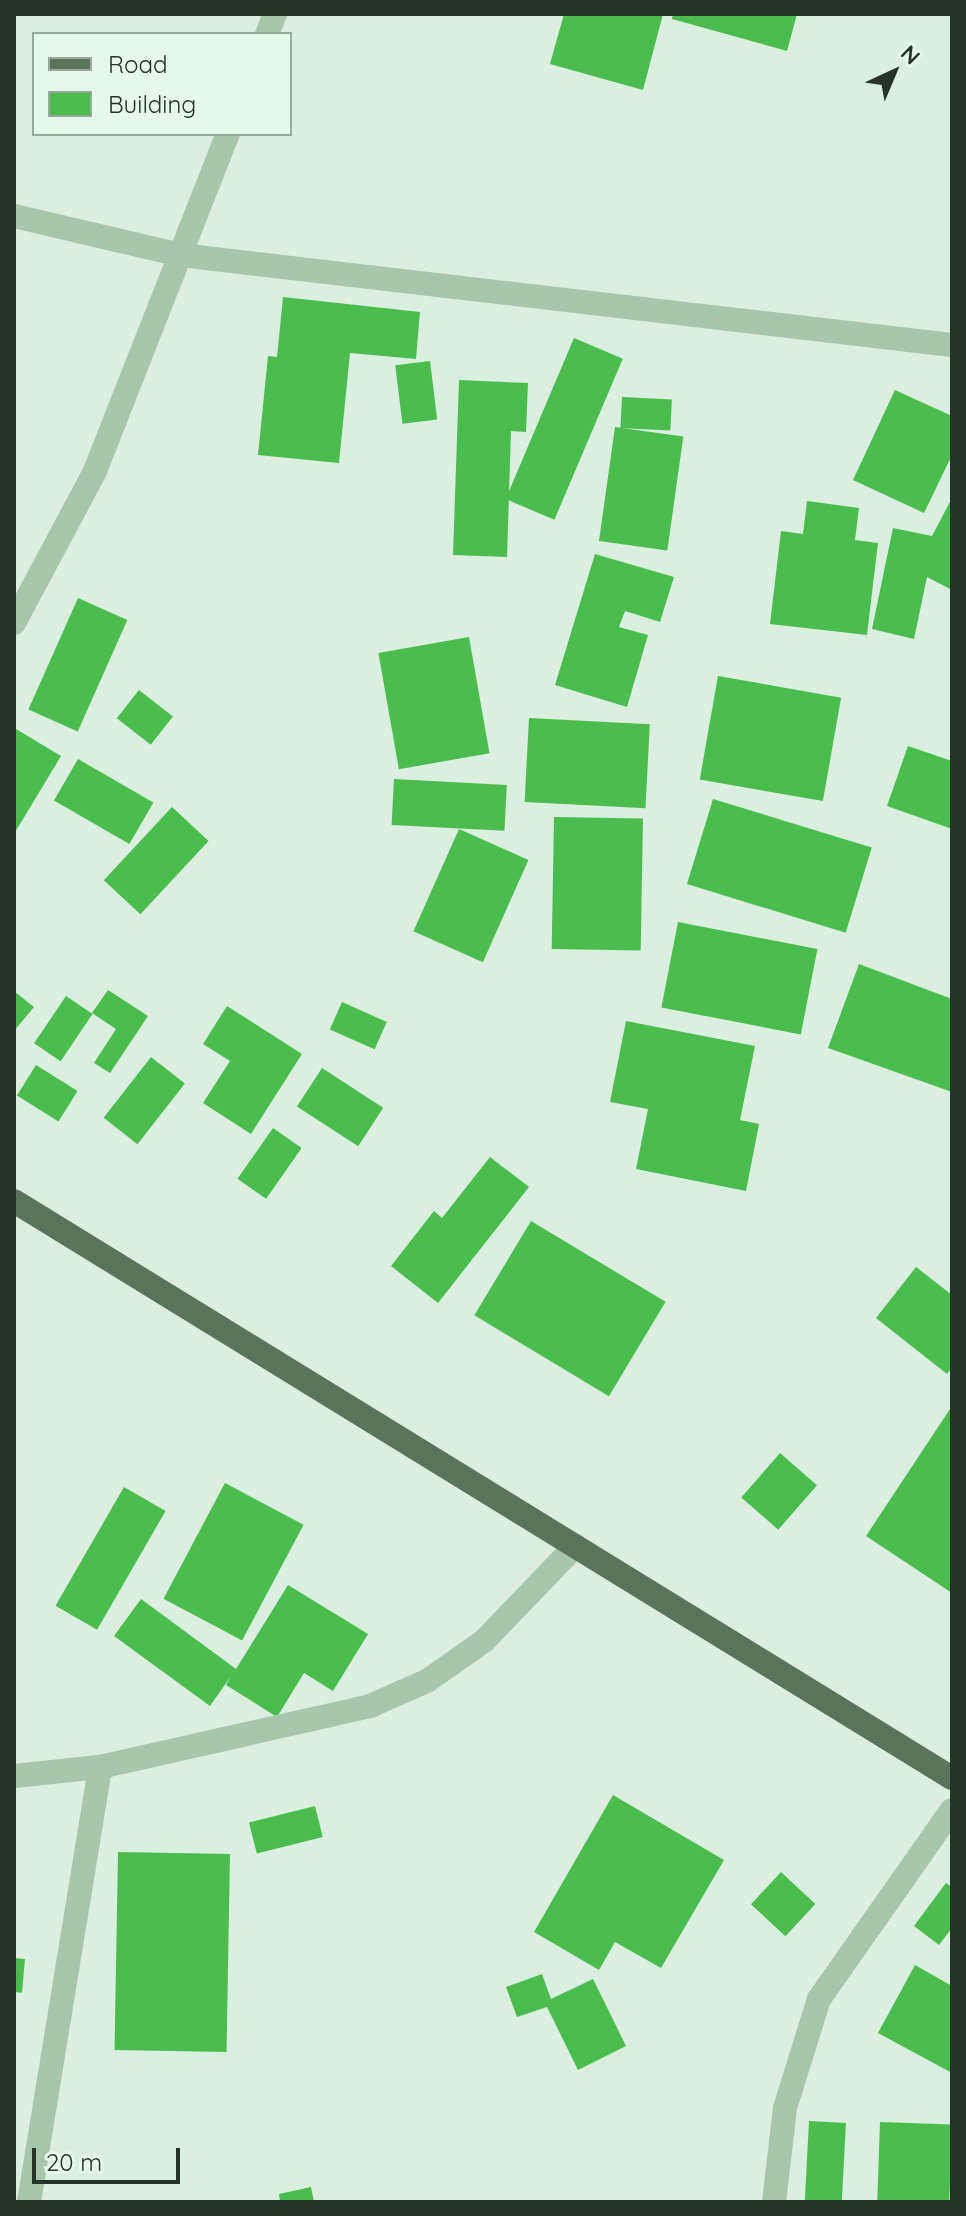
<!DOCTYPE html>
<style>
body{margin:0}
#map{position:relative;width:966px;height:2216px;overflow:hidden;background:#daefe0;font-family:Quicksand,sans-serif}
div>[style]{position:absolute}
.building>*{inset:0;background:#4bbc4e;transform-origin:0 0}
.minor>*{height:24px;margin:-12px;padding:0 12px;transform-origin:12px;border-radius:12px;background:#a7c6ae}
.major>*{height:24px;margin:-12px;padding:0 12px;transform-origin:12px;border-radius:12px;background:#59745c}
span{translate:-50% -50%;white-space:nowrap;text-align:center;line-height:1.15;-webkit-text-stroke:7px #e6f7eb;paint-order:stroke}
.frame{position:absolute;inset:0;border:16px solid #273328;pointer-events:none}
.legend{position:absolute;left:32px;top:32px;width:260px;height:104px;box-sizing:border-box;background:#e6f7eb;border:2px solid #9aa99d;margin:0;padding:10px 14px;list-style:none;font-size:24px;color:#273328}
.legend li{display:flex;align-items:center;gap:16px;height:40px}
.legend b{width:40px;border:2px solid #9aa99d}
.north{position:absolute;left:854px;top:32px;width:80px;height:80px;-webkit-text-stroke:6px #e6f7eb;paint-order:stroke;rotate:44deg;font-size:22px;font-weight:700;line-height:32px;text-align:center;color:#273328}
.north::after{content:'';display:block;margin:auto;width:28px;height:36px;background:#273328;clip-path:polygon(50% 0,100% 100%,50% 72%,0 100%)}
.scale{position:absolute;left:32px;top:2148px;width:148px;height:36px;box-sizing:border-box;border:4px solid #273328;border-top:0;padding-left:10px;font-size:24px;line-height:28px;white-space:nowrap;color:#273328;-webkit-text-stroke:6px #e6f7eb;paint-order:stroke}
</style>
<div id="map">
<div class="building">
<i style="clip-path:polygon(564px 14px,663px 14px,643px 90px,550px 64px)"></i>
<i style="clip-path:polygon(673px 14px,797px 14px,787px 51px,672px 19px)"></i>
<i style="clip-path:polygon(283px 297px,420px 312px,416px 359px,350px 353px,339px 463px,258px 455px,268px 356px,277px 357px)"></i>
<i style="left:574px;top:338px;width:53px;height:175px;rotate:23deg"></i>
<i style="left:430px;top:361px;width:59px;height:35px;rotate:83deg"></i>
<i style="clip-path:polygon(459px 380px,528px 383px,526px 432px,511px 431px,507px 557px,453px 555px)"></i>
<i style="clip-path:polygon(895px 390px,952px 416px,952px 455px,924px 513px,853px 480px)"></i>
<i style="left:622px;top:397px;width:50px;height:31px;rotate:3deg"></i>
<i style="left:615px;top:427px;width:69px;height:115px;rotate:8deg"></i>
<i style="clip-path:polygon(952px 498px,952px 590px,927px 577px,914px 639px,872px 629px,893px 528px,932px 536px)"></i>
<i style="clip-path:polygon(807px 501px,859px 508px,855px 540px,878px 543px,867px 635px,770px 624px,781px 531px,803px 534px)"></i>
<i style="clip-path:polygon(595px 554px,674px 577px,660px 622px,625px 611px,619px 627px,648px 635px,627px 707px,555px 685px)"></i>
<i style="left:78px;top:598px;width:54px;height:122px;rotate:24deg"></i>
<i style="left:469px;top:637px;width:118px;height:92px;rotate:80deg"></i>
<i style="left:718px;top:676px;width:125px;height:105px;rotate:10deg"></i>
<i style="left:139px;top:690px;width:43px;height:36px;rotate:38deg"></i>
<i style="left:529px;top:718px;width:121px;height:84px;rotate:3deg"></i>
<i style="clip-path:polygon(16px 729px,61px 756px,14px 834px,14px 732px)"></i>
<i style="clip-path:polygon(908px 746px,952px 761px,952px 829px,887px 806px)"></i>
<i style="left:78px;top:759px;width:87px;height:48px;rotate:30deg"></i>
<i style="left:394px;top:779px;width:113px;height:46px;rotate:3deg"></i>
<i style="left:713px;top:799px;width:166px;height:89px;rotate:17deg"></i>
<i style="left:172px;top:807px;width:50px;height:100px;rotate:43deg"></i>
<i style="left:554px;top:817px;width:89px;height:132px;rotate:1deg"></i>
<i style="left:459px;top:829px;width:76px;height:112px;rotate:24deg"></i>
<i style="left:678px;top:922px;width:142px;height:87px;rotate:11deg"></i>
<i style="clip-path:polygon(859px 964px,952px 999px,952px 1092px,828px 1048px)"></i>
<i style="clip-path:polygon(108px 990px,148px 1016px,110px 1073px,94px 1063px,116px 1029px,92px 1013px)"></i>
<i style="clip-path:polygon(14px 991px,34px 1007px,14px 1031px)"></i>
<i style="left:66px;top:996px;width:32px;height:57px;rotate:34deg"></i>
<i style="left:342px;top:1002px;width:49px;height:30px;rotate:24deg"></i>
<i style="clip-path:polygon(227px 1006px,302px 1054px,251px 1134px,203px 1103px,230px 1061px,203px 1044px)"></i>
<i style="clip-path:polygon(626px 1021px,755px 1046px,740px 1120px,759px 1124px,746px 1191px,636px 1169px,648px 1109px,610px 1102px)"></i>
<i style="left:151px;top:1057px;width:43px;height:77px;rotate:38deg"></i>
<i style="left:36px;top:1065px;width:49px;height:36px;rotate:32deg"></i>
<i style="left:322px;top:1068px;width:73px;height:46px;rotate:33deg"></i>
<i style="left:273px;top:1128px;width:35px;height:62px;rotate:35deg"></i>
<i style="clip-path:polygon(490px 1157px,529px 1187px,438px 1303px,391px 1266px,434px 1211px,442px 1218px)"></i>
<i style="left:531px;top:1221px;width:157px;height:110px;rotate:31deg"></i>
<i style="clip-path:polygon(916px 1267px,952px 1295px,952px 1367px,947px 1374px,876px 1318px)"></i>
<i style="clip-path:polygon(952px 1406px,952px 1593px,866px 1536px)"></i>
<i style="left:780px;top:1453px;width:49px;height:59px;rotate:41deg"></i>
<i style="left:225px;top:1483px;width:89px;height:131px;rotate:28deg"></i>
<i style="left:124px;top:1487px;width:48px;height:137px;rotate:30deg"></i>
<i style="clip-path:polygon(288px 1585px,368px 1634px,333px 1691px,304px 1673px,277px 1717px,226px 1685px,231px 1676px,210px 1706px,114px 1636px,141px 1599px,236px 1669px)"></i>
<i style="clip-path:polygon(613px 1795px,724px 1860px,661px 1968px,615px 1942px,599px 1970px,534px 1932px)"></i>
<i style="left:315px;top:1806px;width:32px;height:68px;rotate:76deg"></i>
<i style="left:118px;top:1852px;width:112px;height:198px;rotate:1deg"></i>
<i style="left:781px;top:1872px;width:47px;height:44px;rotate:43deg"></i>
<i style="clip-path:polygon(946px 1883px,952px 1887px,952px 1928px,939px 1945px,914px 1926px)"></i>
<i style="left:14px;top:1958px;width:11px;height:34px;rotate:5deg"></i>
<i style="clip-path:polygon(915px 1965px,952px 1986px,952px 2073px,878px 2033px)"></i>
<i style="clip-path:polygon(542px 1974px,551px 1999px,593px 1979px,626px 2046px,578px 2070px,547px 2007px,517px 2017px,506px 1987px)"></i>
<i style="left:809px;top:2121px;width:37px;height:81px;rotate:3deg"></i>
<i style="left:880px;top:2122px;width:72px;height:80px;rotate:2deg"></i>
<i style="clip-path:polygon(311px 2187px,314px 2202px,280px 2202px,279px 2194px)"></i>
</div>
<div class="minor">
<i style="left:267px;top:34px;width:22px;rotate:-68deg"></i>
<i style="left:14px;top:216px;width:171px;rotate:13.2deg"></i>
<i style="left:180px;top:255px;width:777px;rotate:6.65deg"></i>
<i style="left:14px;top:623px;width:172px;rotate:-61.9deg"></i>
<i style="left:95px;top:471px;width:362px;rotate:-68.5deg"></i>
<i style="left:14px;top:1776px;width:86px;rotate:-6deg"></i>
<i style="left:100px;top:1767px;width:277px;rotate:-12.7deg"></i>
<i style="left:370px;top:1706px;width:62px;rotate:-23.7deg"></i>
<i style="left:427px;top:1681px;width:70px;rotate:-35.1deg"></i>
<i style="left:484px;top:1641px;width:132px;rotate:-46.2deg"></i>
<i style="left:29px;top:2202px;width:441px;rotate:-80.7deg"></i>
<i style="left:774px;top:2202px;width:95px;rotate:-83.3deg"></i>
<i style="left:785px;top:2108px;width:114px;rotate:-72.7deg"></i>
<i style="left:819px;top:1999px;width:231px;rotate:-54.9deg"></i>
</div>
<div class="major">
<i style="left:14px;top:1201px;width:1101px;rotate:31.6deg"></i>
</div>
<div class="frame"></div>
<ul class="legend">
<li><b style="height:10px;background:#59745c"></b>Road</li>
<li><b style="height:22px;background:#4bbc4e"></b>Building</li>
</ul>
<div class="north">N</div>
<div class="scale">20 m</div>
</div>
